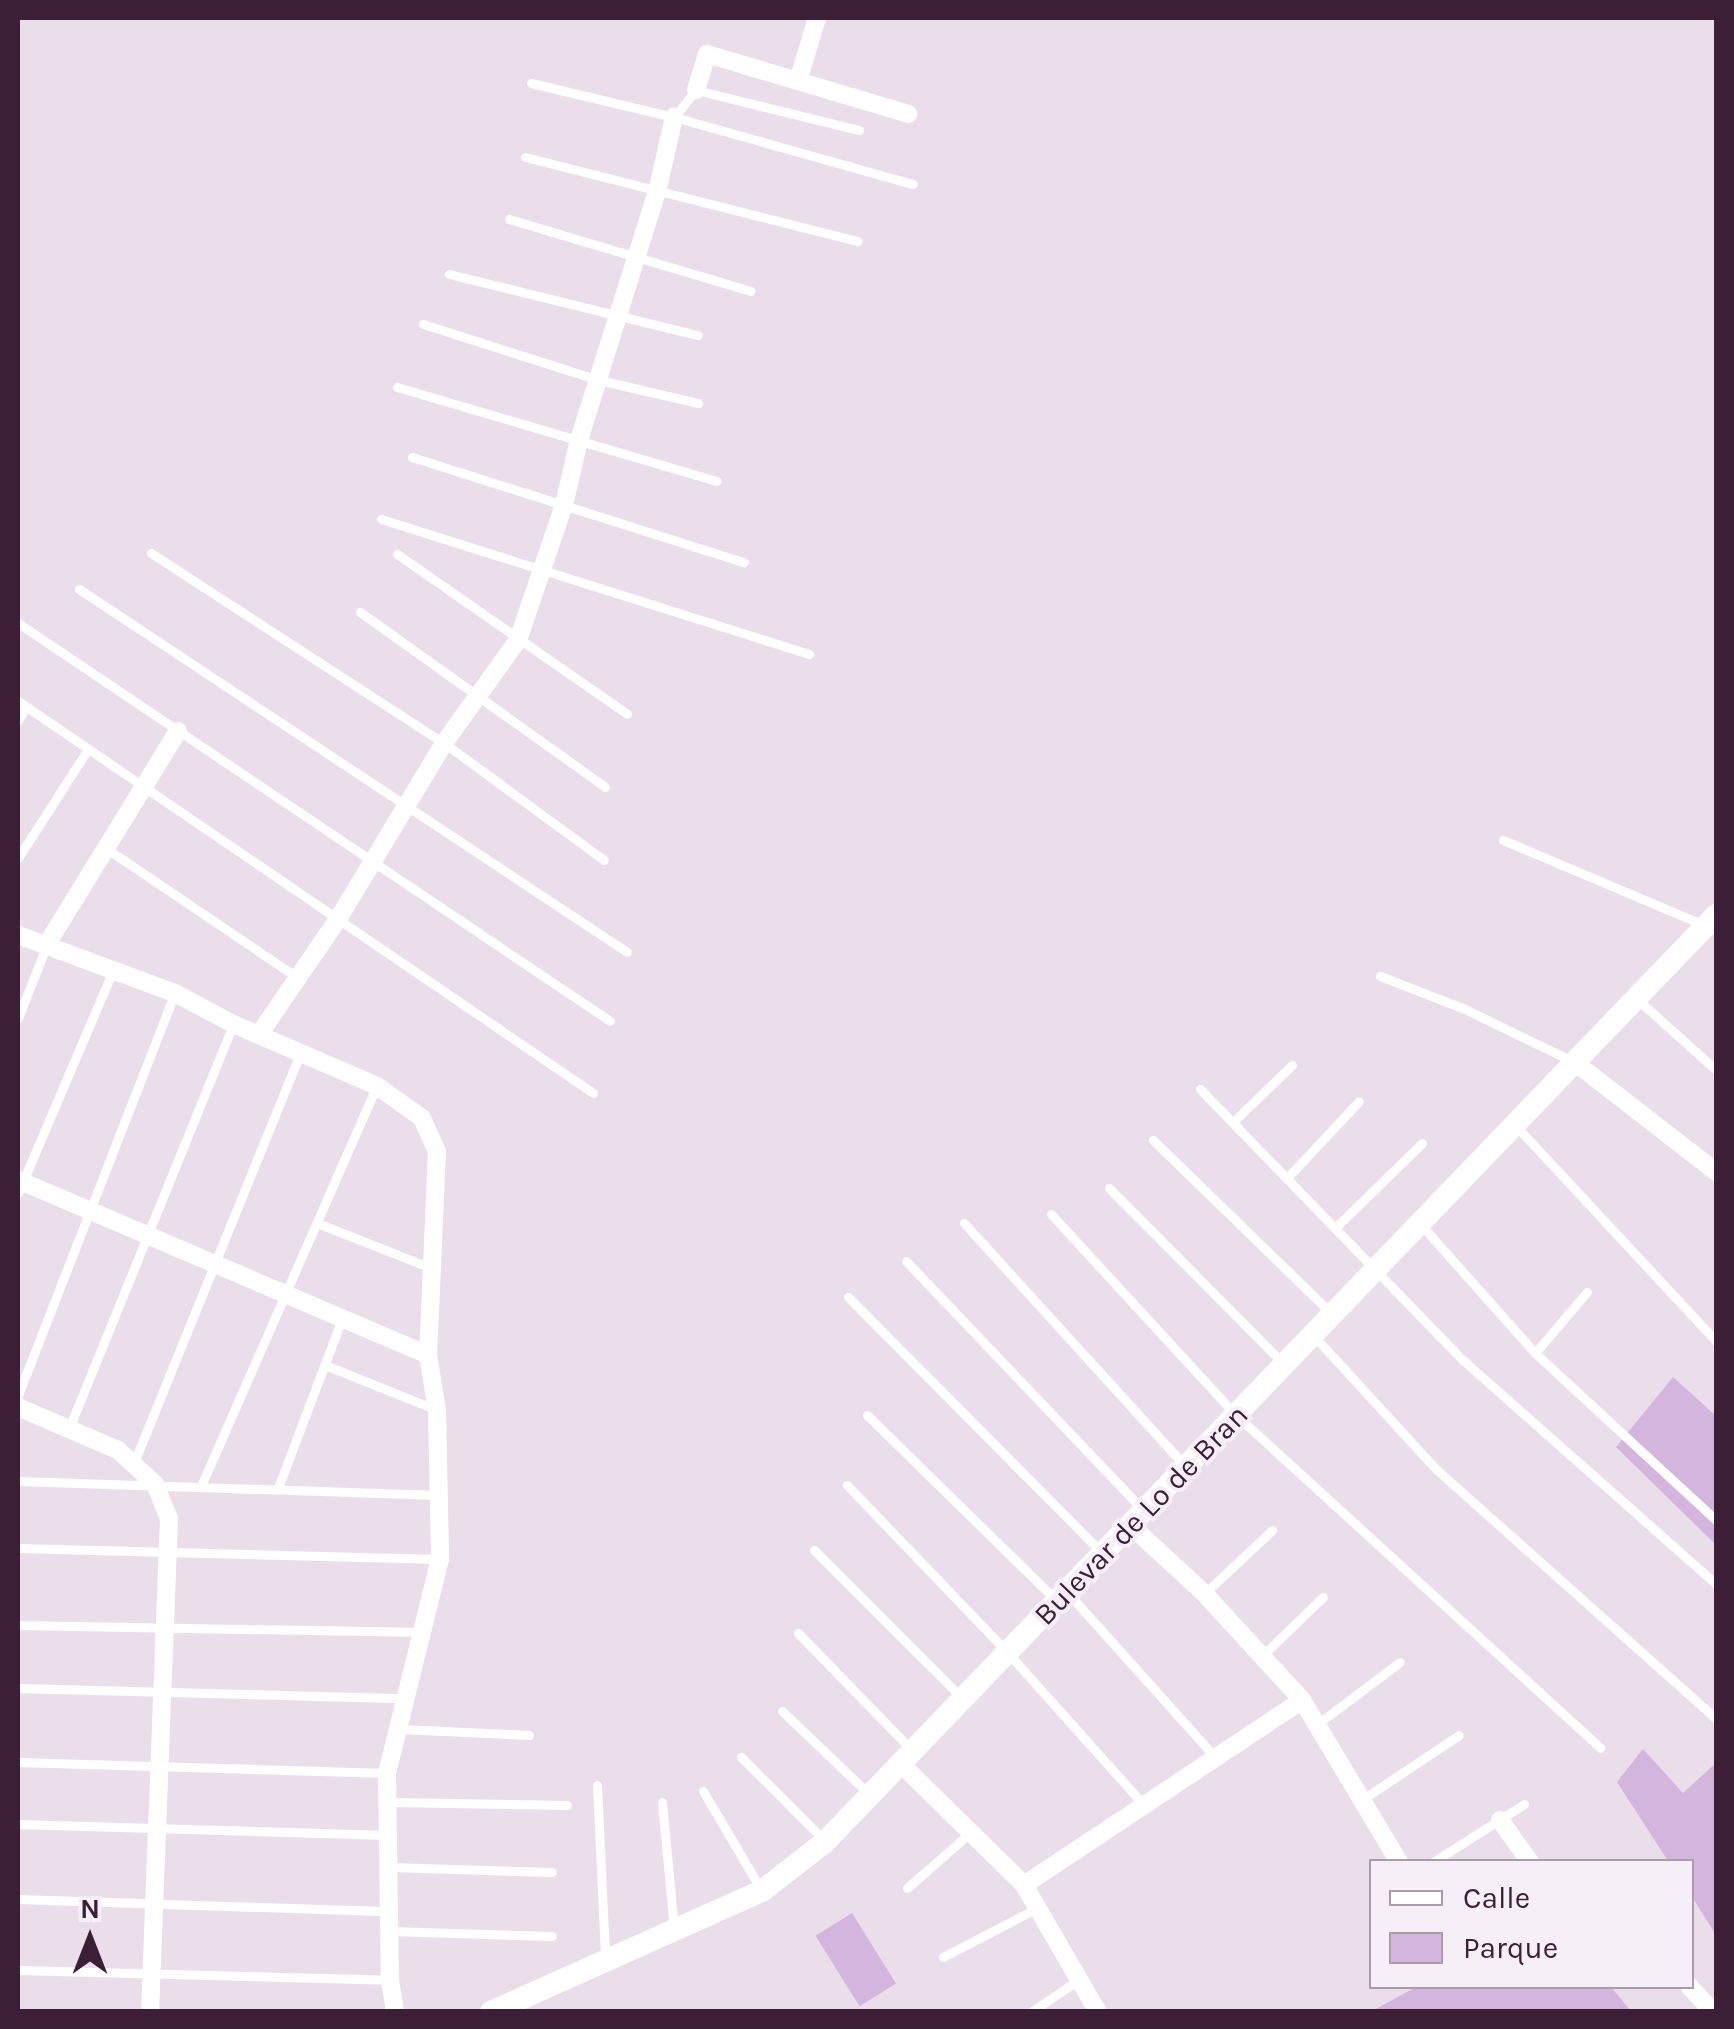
<!DOCTYPE html>
<style>
body{margin:0}
#map{position:relative;width:1734px;height:2029px;overflow:hidden;background:#ebdeeb;font-family:Karla,sans-serif}
div>[style]{position:absolute}
.green>*{inset:0;background:#d4b5de;transform-origin:0 0}
.service>*{height:9px;margin:-4.5px;padding:0 4.5px;transform-origin:4.5px;border-radius:4.5px;background:#fff}
.minor>*{height:18px;margin:-9px;padding:0 9px;transform-origin:9px;border-radius:9px;background:#fff}
.tertiary>*{height:22px;margin:-11px;padding:0 11px;transform-origin:11px;border-radius:11px;background:#fff}
span{translate:-50% -50%;white-space:nowrap;text-align:center;line-height:1.15;-webkit-text-stroke:8px #f7eff8;paint-order:stroke}
.street-label{font-size:30px;color:#3c1e36}
.frame{position:absolute;inset:0;border:20px solid #3c1e36;pointer-events:none}
.legend{position:absolute;left:1369px;top:1859px;width:325px;height:130px;box-sizing:border-box;background:#f7eff8;border:2px solid #ac9baa;margin:0;padding:12px 18px;list-style:none;font-size:30px;color:#3c1e36}
.legend li{display:flex;align-items:center;gap:20px;height:50px}
.legend b{width:50px;border:2px solid #ac9baa}
.north{position:absolute;left:40px;top:1889px;width:100px;height:100px;-webkit-text-stroke:8px #f7eff8;paint-order:stroke;rotate:0deg;font-size:28px;font-weight:700;line-height:40px;text-align:center;color:#3c1e36}
.north::after{content:'';display:block;margin:auto;width:35px;height:45px;background:#3c1e36;clip-path:polygon(50% 0,100% 100%,50% 72%,0 100%)}
</style>
<div id="map">
<div class="green">
<i style="clip-path:polygon(1673px 1377px,1716px 1416px,1716px 1545px,1616px 1447px)"></i>
<i style="clip-path:polygon(1643px 1749px,1683px 1793px,1716px 1763px,1716px 1935px,1692px 1897px,1692px 1862px,1668px 1861px,1617px 1782px)"></i>
<i style="left:852px;top:1913px;width:83px;height:43px;rotate:58deg"></i>
<i style="clip-path:polygon(1418px 1986px,1611px 1987px,1631px 2011px,1372px 2011px)"></i>
</div>
<div class="service">
<i style="left:531px;top:83px;width:147px;rotate:13.4deg"></i>
<i style="left:674px;top:117px;width:248px;rotate:15.7deg"></i>
<i style="left:674px;top:117px;width:35px;rotate:-51deg"></i>
<i style="left:696px;top:90px;width:168px;rotate:13.8deg"></i>
<i style="left:525px;top:157px;width:343px;rotate:14.2deg"></i>
<i style="left:509px;top:219px;width:252px;rotate:16.6deg"></i>
<i style="left:449px;top:274px;width:256px;rotate:13.8deg"></i>
<i style="left:423px;top:324px;width:185px;rotate:17.7deg"></i>
<i style="left:599px;top:380px;width:102px;rotate:13.1deg"></i>
<i style="left:397px;top:387px;width:333px;rotate:16.4deg"></i>
<i style="left:412px;top:457px;width:348px;rotate:17.6deg"></i>
<i style="left:381px;top:519px;width:449px;rotate:17.5deg"></i>
<i style="left:151px;top:553px;width:349px;rotate:33deg"></i>
<i style="left:444px;top:743px;width:198px;rotate:36.2deg"></i>
<i style="left:397px;top:554px;width:280px;rotate:34.8deg"></i>
<i style="left:79px;top:589px;width:657px;rotate:33.52deg"></i>
<i style="left:360px;top:612px;width:301px;rotate:35.5deg"></i>
<i style="left:18px;top:623px;width:713px;rotate:33.91deg"></i>
<i style="left:18px;top:701px;width:696px;rotate:34.28deg"></i>
<i style="left:18px;top:720px;width:15px;rotate:-58deg"></i>
<i style="left:1503px;top:840px;width:216px;rotate:22.9deg"></i>
<i style="left:107px;top:849px;width:227px;rotate:34deg"></i>
<i style="left:18px;top:858px;width:130px;rotate:-57.3deg"></i>
<i style="left:1380px;top:976px;width:93px;rotate:21.3deg"></i>
<i style="left:1467px;top:1010px;width:119px;rotate:25.9deg"></i>
<i style="left:1637px;top:999px;width:106px;rotate:41.9deg"></i>
<i style="left:18px;top:1018px;width:76px;rotate:-68.5deg"></i>
<i style="left:1200px;top:1089px;width:379px;rotate:45.9deg"></i>
<i style="left:1464px;top:1361px;width:337px;rotate:41.5deg"></i>
<i style="left:1233px;top:1122px;width:82px;rotate:-44deg"></i>
<i style="left:1517px;top:1127px;width:292px;rotate:47.1deg"></i>
<i style="left:1153px;top:1140px;width:247px;rotate:44.2deg"></i>
<i style="left:1287px;top:1178px;width:105px;rotate:-46.9deg"></i>
<i style="left:1109px;top:1188px;width:247px;rotate:45.2deg"></i>
<i style="left:18px;top:1193px;width:242px;rotate:-66.9deg"></i>
<i style="left:1051px;top:1214px;width:275px;rotate:47.4deg"></i>
<i style="left:1237px;top:1416px;width:492px;rotate:42.4deg"></i>
<i style="left:317px;top:1223px;width:123px;rotate:21.5deg"></i>
<i style="left:964px;top:1223px;width:327px;rotate:47.7deg"></i>
<i style="left:1422px;top:1226px;width:170px;rotate:48.3deg"></i>
<i style="left:1535px;top:1353px;width:246px;rotate:42.7deg"></i>
<i style="left:1336px;top:1227px;width:120px;rotate:-44.3deg"></i>
<i style="left:906px;top:1261px;width:342px;rotate:46.4deg"></i>
<i style="left:848px;top:1297px;width:362px;rotate:45.2deg"></i>
<i style="left:1314px;top:1336px;width:182px;rotate:47.5deg"></i>
<i style="left:1437px;top:1470px;width:374px;rotate:41.7deg"></i>
<i style="left:1535px;top:1353px;width:80px;rotate:-49.6deg"></i>
<i style="left:325px;top:1365px;width:121px;rotate:21.9deg"></i>
<i style="left:18px;top:1395px;width:432px;rotate:-68.7deg"></i>
<i style="left:867px;top:1415px;width:262px;rotate:44.4deg"></i>
<i style="left:70px;top:1426px;width:434px;rotate:-67.9deg"></i>
<i style="left:133px;top:1465px;width:444px;rotate:-67.9deg"></i>
<i style="left:18px;top:1481px;width:421px;rotate:1.9deg"></i>
<i style="left:847px;top:1485px;width:233px;rotate:46.2deg"></i>
<i style="left:1008px;top:1653px;width:204px;rotate:48.2deg"></i>
<i style="left:201px;top:1486px;width:437px;rotate:-66.3deg"></i>
<i style="left:278px;top:1488px;width:181px;rotate:-69.3deg"></i>
<i style="left:18px;top:1548px;width:422px;rotate:1.5deg"></i>
<i style="left:814px;top:1550px;width:206px;rotate:45deg"></i>
<i style="left:1067px;top:1592px;width:223px;rotate:48.1deg"></i>
<i style="left:1205px;top:1593px;width:92px;rotate:-43.2deg"></i>
<i style="left:18px;top:1625px;width:407px;rotate:1deg"></i>
<i style="left:798px;top:1633px;width:162px;rotate:45.8deg"></i>
<i style="left:1263px;top:1655px;width:83px;rotate:-44deg"></i>
<i style="left:18px;top:1688px;width:387px;rotate:1.5deg"></i>
<i style="left:782px;top:1711px;width:122px;rotate:43.7deg"></i>
<i style="left:1319px;top:1723px;width:101px;rotate:-37deg"></i>
<i style="left:399px;top:1729px;width:130px;rotate:2.6deg"></i>
<i style="left:741px;top:1757px;width:117px;rotate:45deg"></i>
<i style="left:18px;top:1762px;width:369px;rotate:1.7deg"></i>
<i style="left:597px;top:1785px;width:172px;rotate:87.3deg"></i>
<i style="left:703px;top:1791px;width:116px;rotate:59.5deg"></i>
<i style="left:1363px;top:1799px;width:115px;rotate:-33.7deg"></i>
<i style="left:388px;top:1802px;width:179px;rotate:1deg"></i>
<i style="left:662px;top:1802px;width:128px;rotate:84.6deg"></i>
<i style="left:18px;top:1824px;width:370px;rotate:1.7deg"></i>
<i style="left:1433px;top:1862px;width:108px;rotate:-32.5deg"></i>
<i style="left:390px;top:1867px;width:162px;rotate:1.8deg"></i>
<i style="left:907px;top:1888px;width:86px;rotate:-41.2deg"></i>
<i style="left:18px;top:1899px;width:371px;rotate:1.9deg"></i>
<i style="left:390px;top:1931px;width:162px;rotate:1.8deg"></i>
<i style="left:943px;top:1957px;width:106px;rotate:-27.5deg"></i>
<i style="left:18px;top:1970px;width:372px;rotate:1.5deg"></i>
<i style="left:1031px;top:2012px;width:57px;rotate:-34.2deg"></i>
</div>
<div class="minor">
<i style="left:798px;top:81px;width:66px;rotate:-73.2deg"></i>
<i style="left:696px;top:90px;width:38px;rotate:-73deg"></i>
<i style="left:707px;top:54px;width:210px;rotate:16.6deg"></i>
<i style="left:18px;top:935px;width:167px;rotate:20.3deg"></i>
<i style="left:175px;top:993px;width:66px;rotate:28.1deg"></i>
<i style="left:233px;top:1024px;width:157px;rotate:23.3deg"></i>
<i style="left:377px;top:1086px;width:55px;rotate:35.4deg"></i>
<i style="left:422px;top:1118px;width:36px;rotate:66deg"></i>
<i style="left:437px;top:1151px;width:204px;rotate:92.5deg"></i>
<i style="left:428px;top:1355px;width:56px;rotate:80.7deg"></i>
<i style="left:437px;top:1410px;width:149px;rotate:88.8deg"></i>
<i style="left:440px;top:1559px;width:220px;rotate:103.9deg"></i>
<i style="left:387px;top:1773px;width:207px;rotate:89.2deg"></i>
<i style="left:390px;top:1980px;width:32px;rotate:81deg"></i>
<i style="left:47px;top:944px;width:250px;rotate:-58.4deg"></i>
<i style="left:260px;top:1033px;width:138px;rotate:-55.6deg"></i>
<i style="left:338px;top:919px;width:205px;rotate:-58.9deg"></i>
<i style="left:444px;top:743px;width:127px;rotate:-54.3deg"></i>
<i style="left:518px;top:640px;width:143px;rotate:-71.2deg"></i>
<i style="left:564px;top:505px;width:67px;rotate:-77deg"></i>
<i style="left:579px;top:440px;width:264px;rotate:-72.6deg"></i>
<i style="left:658px;top:188px;width:73px;rotate:-77.3deg"></i>
<i style="left:1577px;top:1064px;width:176px;rotate:37.8deg"></i>
<i style="left:18px;top:1180px;width:446px;rotate:23.1deg"></i>
<i style="left:18px;top:1407px;width:109px;rotate:23.3deg"></i>
<i style="left:118px;top:1450px;width:50px;rotate:42.6deg"></i>
<i style="left:155px;top:1484px;width:37px;rotate:68deg"></i>
<i style="left:169px;top:1518px;width:494px;rotate:92.2deg"></i>
<i style="left:1130px;top:1525px;width:100px;rotate:42.6deg"></i>
<i style="left:1204px;top:1593px;width:145px;rotate:47.5deg"></i>
<i style="left:1302px;top:1700px;width:189px;rotate:59.1deg"></i>
<i style="left:901px;top:1764px;width:173px;rotate:44.5deg"></i>
<i style="left:1024px;top:1885px;width:147px;rotate:59.8deg"></i>
<i style="left:1500px;top:1820px;width:52px;rotate:54.5deg"></i>
<i style="left:1024px;top:1885px;width:334px;rotate:-33.6deg"></i>
<i style="left:1689px;top:1986px;width:35px;rotate:47deg"></i>
</div>
<div class="tertiary">
<i style="left:491px;top:2012px;width:297px;rotate:-24.1deg"></i>
<i style="left:762px;top:1891px;width:80px;rotate:-37.9deg"></i>
<i style="left:825px;top:1842px;width:1286px;rotate:-46.13deg"></i>
</div>
<div class="street-label">
<span style="left:1141px;top:1515px;rotate:-46deg">Bulevar de Lo de Bran</span>
</div>
<div class="frame"></div>
<ul class="legend">
<li><b style="height:12px;background:#fff"></b>Calle</li>
<li><b style="height:28px;background:#d4b5de"></b>Parque</li>
</ul>
<div class="north">N</div>
</div>
